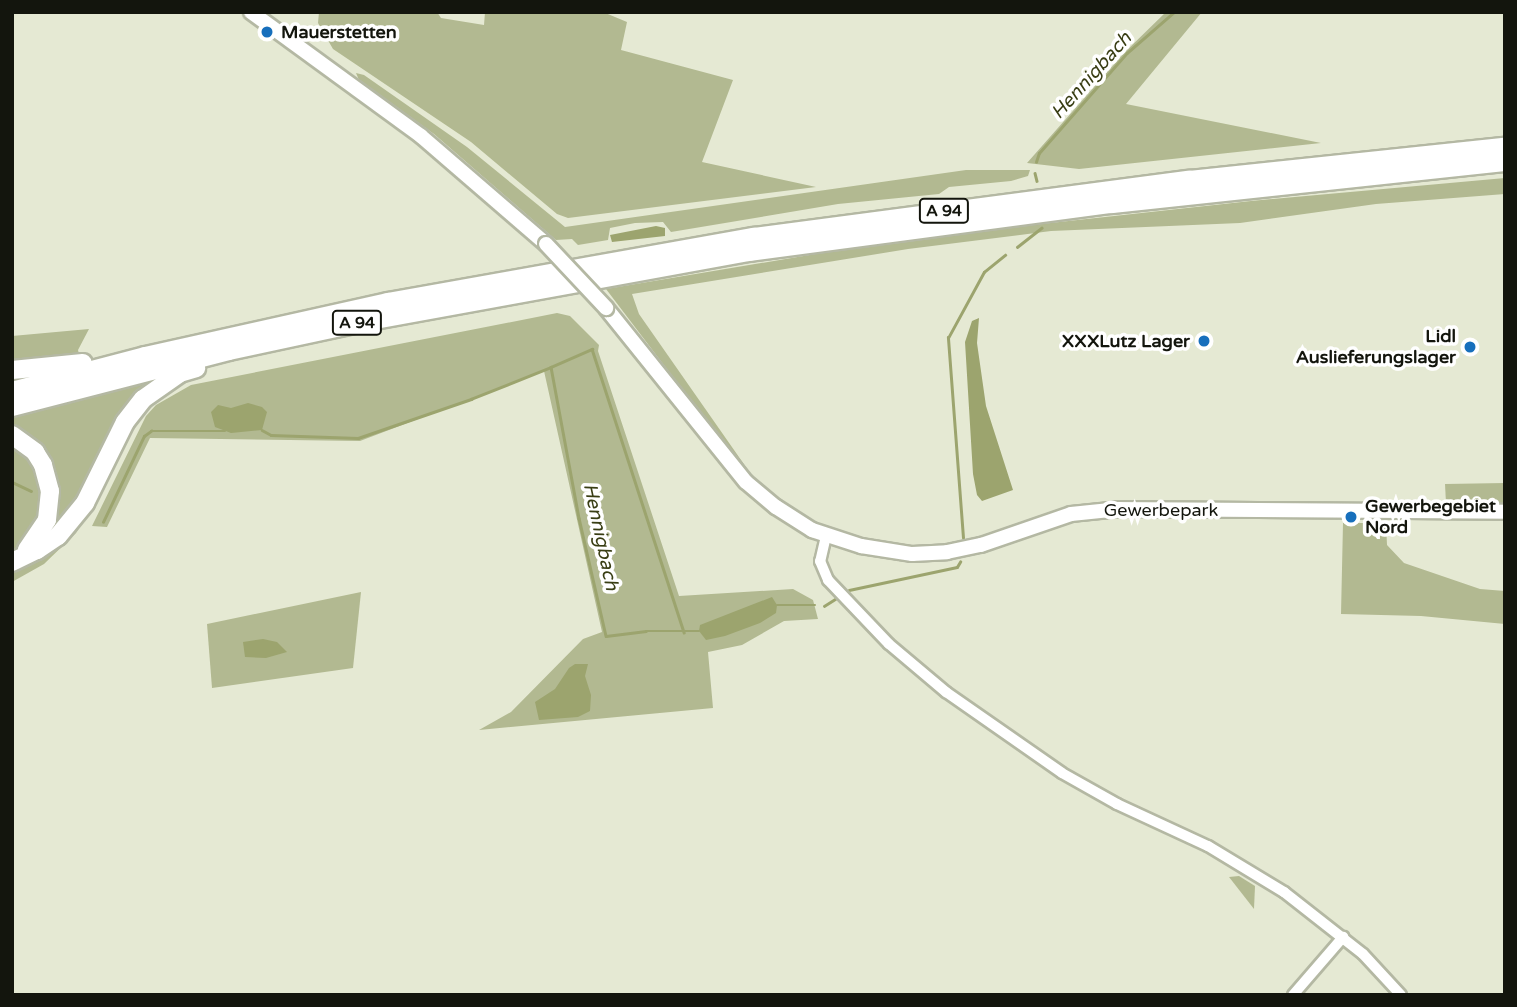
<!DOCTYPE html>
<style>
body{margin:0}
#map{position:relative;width:1517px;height:1007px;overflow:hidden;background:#e5e9d3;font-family:"Varela Round",sans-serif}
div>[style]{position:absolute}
.green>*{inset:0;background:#b2b991}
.water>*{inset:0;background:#9ca46e}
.stream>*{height:2.5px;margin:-1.25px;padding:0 1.25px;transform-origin:1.25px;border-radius:1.25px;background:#9ca46e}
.roads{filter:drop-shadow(2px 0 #b4b8a3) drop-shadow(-2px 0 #b4b8a3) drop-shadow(0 2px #b4b8a3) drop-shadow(0 -2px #b4b8a3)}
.street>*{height:10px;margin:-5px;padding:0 5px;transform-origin:5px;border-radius:5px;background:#fff}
.secondary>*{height:14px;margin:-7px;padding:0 7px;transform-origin:7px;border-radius:7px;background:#fff}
.highway>*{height:18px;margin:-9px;padding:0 9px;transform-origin:9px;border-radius:9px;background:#fff}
.bridges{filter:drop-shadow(2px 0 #b4b8a3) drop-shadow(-2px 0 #b4b8a3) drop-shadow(0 2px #b4b8a3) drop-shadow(0 -2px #b4b8a3)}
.secondary-bridge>*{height:14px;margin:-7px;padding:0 7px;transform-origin:7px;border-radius:7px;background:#fff}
.dots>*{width:19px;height:19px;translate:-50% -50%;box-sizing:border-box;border:4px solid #fff;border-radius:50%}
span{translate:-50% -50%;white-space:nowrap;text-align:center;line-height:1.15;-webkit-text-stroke:7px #fff;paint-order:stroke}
.shield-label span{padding:2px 5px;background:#fff;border:2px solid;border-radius:5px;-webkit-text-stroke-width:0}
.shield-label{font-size:16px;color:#13150d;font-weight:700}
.poi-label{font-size:18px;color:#13150d;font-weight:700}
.left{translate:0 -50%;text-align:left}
.right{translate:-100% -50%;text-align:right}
.street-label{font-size:18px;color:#13150d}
.water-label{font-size:19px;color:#393e14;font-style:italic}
.frame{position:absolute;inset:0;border:14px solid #13150d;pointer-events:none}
</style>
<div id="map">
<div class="green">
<i style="clip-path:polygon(319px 12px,437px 12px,441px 18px,484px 25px,485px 12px,603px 12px,627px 22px,621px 50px,733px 80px,702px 162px,816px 187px,568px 218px,557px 214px,471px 142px,333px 49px,318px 23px)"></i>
<i style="clip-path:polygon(1166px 12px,1202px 12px,1126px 104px,1321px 143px,1079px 169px,1027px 163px,1124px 53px)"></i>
<i style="clip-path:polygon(356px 73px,364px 75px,467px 147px,565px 227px,966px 170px,1030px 170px,1028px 176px,1011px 181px,949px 187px,939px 194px,838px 204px,671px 232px,663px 222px,635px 223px,610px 228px,608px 240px,578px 245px,572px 239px,556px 240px,434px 134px,359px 80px)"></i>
<i style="clip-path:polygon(1505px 178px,1505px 194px,1376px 204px,1240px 223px,1051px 231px,908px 249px,632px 294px,639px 314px,748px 470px,746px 473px,606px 289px,905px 239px,1251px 201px)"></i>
<i style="clip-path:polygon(557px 313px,570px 316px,599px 345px,598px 351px,679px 596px,793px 589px,813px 600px,818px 619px,784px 621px,742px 645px,708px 652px,713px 708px,479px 730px,511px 712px,583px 639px,602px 632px,544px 371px,360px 441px,150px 438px,107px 527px,92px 526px,146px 416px,156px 405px,191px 385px)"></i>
<i style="clip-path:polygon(89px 329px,78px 350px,80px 358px,12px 364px,12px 336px)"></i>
<i style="clip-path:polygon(168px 373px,135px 397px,117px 417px,98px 467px,83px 495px,47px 537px,55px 495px,12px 428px,12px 413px)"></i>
<i style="clip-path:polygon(177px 382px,181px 386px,148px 405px,129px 434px,99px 496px,76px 533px,44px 564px,12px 582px,12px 567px,36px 556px,60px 535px,84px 508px,127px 424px,143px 403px)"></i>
<i style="clip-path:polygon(12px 438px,43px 472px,43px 516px,23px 546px,12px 553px)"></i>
<i style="clip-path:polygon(1505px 483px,1505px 506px,1451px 506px,1446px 503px,1445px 484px)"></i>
<i style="clip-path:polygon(1343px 523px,1386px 523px,1387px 545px,1404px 563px,1480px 589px,1505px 591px,1505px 624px,1421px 616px,1341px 614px)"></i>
<i style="clip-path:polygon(361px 592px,353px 668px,212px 688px,207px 624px)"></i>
<i style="clip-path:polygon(1239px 876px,1255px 886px,1254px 909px,1229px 877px)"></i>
</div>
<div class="water">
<i style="clip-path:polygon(656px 226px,665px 228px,665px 236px,612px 242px,610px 235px)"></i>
<i style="clip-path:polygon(979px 318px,977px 343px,986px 406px,1013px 490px,982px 501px,977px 495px,973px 474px,965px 342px,972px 321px)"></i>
<i style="clip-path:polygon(248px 403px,262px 407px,267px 412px,262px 430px,231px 433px,215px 427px,211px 412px,218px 405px,231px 408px)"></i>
<i style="clip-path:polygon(772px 597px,777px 605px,776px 613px,760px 623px,725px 636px,706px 640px,699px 631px,700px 625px)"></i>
<i style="clip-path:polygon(263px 639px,277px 642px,287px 652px,266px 658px,245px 657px,243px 642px)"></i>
<i style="clip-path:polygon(575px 664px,588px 664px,585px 676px,591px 695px,590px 711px,578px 717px,539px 720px,535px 702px,555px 689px,569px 668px)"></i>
</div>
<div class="stream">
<i style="left:1036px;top:162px;width:9px;rotate:-72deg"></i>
<i style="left:1039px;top:153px;width:133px;rotate:-48.7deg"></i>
<i style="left:1127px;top:53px;width:62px;rotate:-41.1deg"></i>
<i style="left:1035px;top:173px;width:8px;rotate:76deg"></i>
<i style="left:1017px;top:247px;width:31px;rotate:-38deg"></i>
<i style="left:551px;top:367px;width:45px;rotate:-23.7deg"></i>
<i style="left:592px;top:349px;width:298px;rotate:72deg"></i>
<i style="left:262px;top:430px;width:10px;rotate:29deg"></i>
<i style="left:271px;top:435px;width:87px;rotate:2deg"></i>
<i style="left:358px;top:438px;width:120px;rotate:-19deg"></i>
<i style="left:471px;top:399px;width:86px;rotate:-21.8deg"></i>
<i style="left:551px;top:367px;width:154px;rotate:79.5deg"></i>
<i style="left:579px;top:518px;width:121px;rotate:77.1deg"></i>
<i style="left:606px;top:636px;width:40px;rotate:-7.1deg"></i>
<i style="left:646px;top:631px;width:53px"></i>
<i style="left:12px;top:482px;width:21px;rotate:25deg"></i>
<i style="left:103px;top:522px;width:95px;rotate:-64.5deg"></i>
<i style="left:144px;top:436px;width:9px;rotate:-36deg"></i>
<i style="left:151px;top:431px;width:74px"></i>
<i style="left:963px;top:538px;width:201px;rotate:-94.3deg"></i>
<i style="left:948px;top:338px;width:75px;rotate:-61.4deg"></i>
<i style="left:984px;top:272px;width:27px;rotate:-39deg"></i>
<i style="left:849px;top:590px;width:110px;rotate:-12deg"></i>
<i style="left:957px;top:567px;width:6px;rotate:-59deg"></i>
<i style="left:777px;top:605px;width:38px"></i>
<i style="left:824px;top:606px;width:13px;rotate:-32deg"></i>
</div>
<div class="roads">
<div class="street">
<i style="left:826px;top:536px;width:26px;rotate:103deg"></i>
<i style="left:820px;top:561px;width:21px;rotate:67deg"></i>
<i style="left:828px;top:580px;width:88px;rotate:46.4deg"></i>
<i style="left:889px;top:644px;width:75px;rotate:40.1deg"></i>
<i style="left:946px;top:692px;width:141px;rotate:34.9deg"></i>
<i style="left:1062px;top:773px;width:63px;rotate:29.4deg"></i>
<i style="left:1117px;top:804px;width:100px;rotate:24.8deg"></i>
<i style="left:1208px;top:846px;width:89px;rotate:31.2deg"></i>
<i style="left:1284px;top:892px;width:100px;rotate:38.1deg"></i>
<i style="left:1363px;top:954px;width:56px;rotate:47.2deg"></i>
<i style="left:1293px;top:995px;width:77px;rotate:-49.2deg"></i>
</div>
<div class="secondary">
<i style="left:251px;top:12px;width:210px;rotate:36.1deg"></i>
<i style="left:421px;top:136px;width:165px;rotate:40.8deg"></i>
<i style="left:606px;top:308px;width:223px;rotate:51.2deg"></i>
<i style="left:746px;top:482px;width:39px;rotate:40deg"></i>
<i style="left:776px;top:507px;width:43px;rotate:32.6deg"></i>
<i style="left:812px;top:530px;width:52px;rotate:18.1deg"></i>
<i style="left:861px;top:546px;width:52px;rotate:8.9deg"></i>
<i style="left:912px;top:554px;width:35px;rotate:-3deg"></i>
<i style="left:947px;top:552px;width:35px;rotate:-12deg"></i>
<i style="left:981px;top:545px;width:95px;rotate:-19deg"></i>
<i style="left:1071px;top:514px;width:49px;rotate:-5.8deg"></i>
<i style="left:1120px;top:509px;width:385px;rotate:0.4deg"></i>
</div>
<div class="highway">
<i style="left:12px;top:370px;width:71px;rotate:-5.6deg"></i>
<i style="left:12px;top:391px;width:138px;rotate:-14.7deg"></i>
<i style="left:145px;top:356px;width:249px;rotate:-12.5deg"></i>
<i style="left:388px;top:302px;width:372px;rotate:-10.1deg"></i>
<i style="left:754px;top:237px;width:439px;rotate:-7.5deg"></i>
<i style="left:1189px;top:180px;width:318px;rotate:-6deg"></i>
<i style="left:12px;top:407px;width:224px;rotate:-14.5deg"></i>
<i style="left:229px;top:351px;width:143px;rotate:-12.1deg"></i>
<i style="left:369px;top:321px;width:387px;rotate:-10.3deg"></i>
<i style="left:750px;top:252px;width:365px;rotate:-7.6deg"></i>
<i style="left:1112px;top:204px;width:395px;rotate:-6.1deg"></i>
<i style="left:12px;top:435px;width:29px;rotate:36deg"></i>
<i style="left:35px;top:452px;width:15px;rotate:58deg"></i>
<i style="left:43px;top:465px;width:27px;rotate:75deg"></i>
<i style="left:50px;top:491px;width:29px;rotate:96deg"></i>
<i style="left:47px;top:520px;width:36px;rotate:124deg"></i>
<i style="left:12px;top:562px;width:28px;rotate:-26deg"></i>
<i style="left:37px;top:550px;width:25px;rotate:-34deg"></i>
<i style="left:58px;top:536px;width:43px;rotate:-50.7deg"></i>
<i style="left:85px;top:503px;width:90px;rotate:-63.7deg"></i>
<i style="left:125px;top:422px;width:29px;rotate:-52deg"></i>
<i style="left:143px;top:399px;width:45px;rotate:-35.1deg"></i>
<i style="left:180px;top:373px;width:17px;rotate:-17deg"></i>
</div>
</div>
<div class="bridges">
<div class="secondary-bridge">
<i style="left:546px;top:244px;width:88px;rotate:46.8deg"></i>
</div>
</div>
<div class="dots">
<i style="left:267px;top:32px;background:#176fbc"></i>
<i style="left:1204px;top:341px;background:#176fbc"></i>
<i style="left:1470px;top:347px;background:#176fbc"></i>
<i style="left:1351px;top:517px;background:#176fbc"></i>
</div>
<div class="shield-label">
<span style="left:944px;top:211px">A 94</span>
<span style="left:357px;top:323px">A 94</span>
</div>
<div class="poi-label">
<span class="left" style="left:281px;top:32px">Mauerstetten</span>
<span class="right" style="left:1456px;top:347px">Lidl<br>Auslieferungslager</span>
<span class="right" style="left:1190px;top:341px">XXXLutz Lager</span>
<span class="left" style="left:1365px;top:517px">Gewerbegebiet<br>Nord</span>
</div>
<div class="street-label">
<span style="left:1161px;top:510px">Gewerbepark</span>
</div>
<div class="water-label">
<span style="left:1092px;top:76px;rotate:-48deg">Hennigbach</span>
<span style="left:600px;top:537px;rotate:78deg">Hennigbach</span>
</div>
<div class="frame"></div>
</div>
